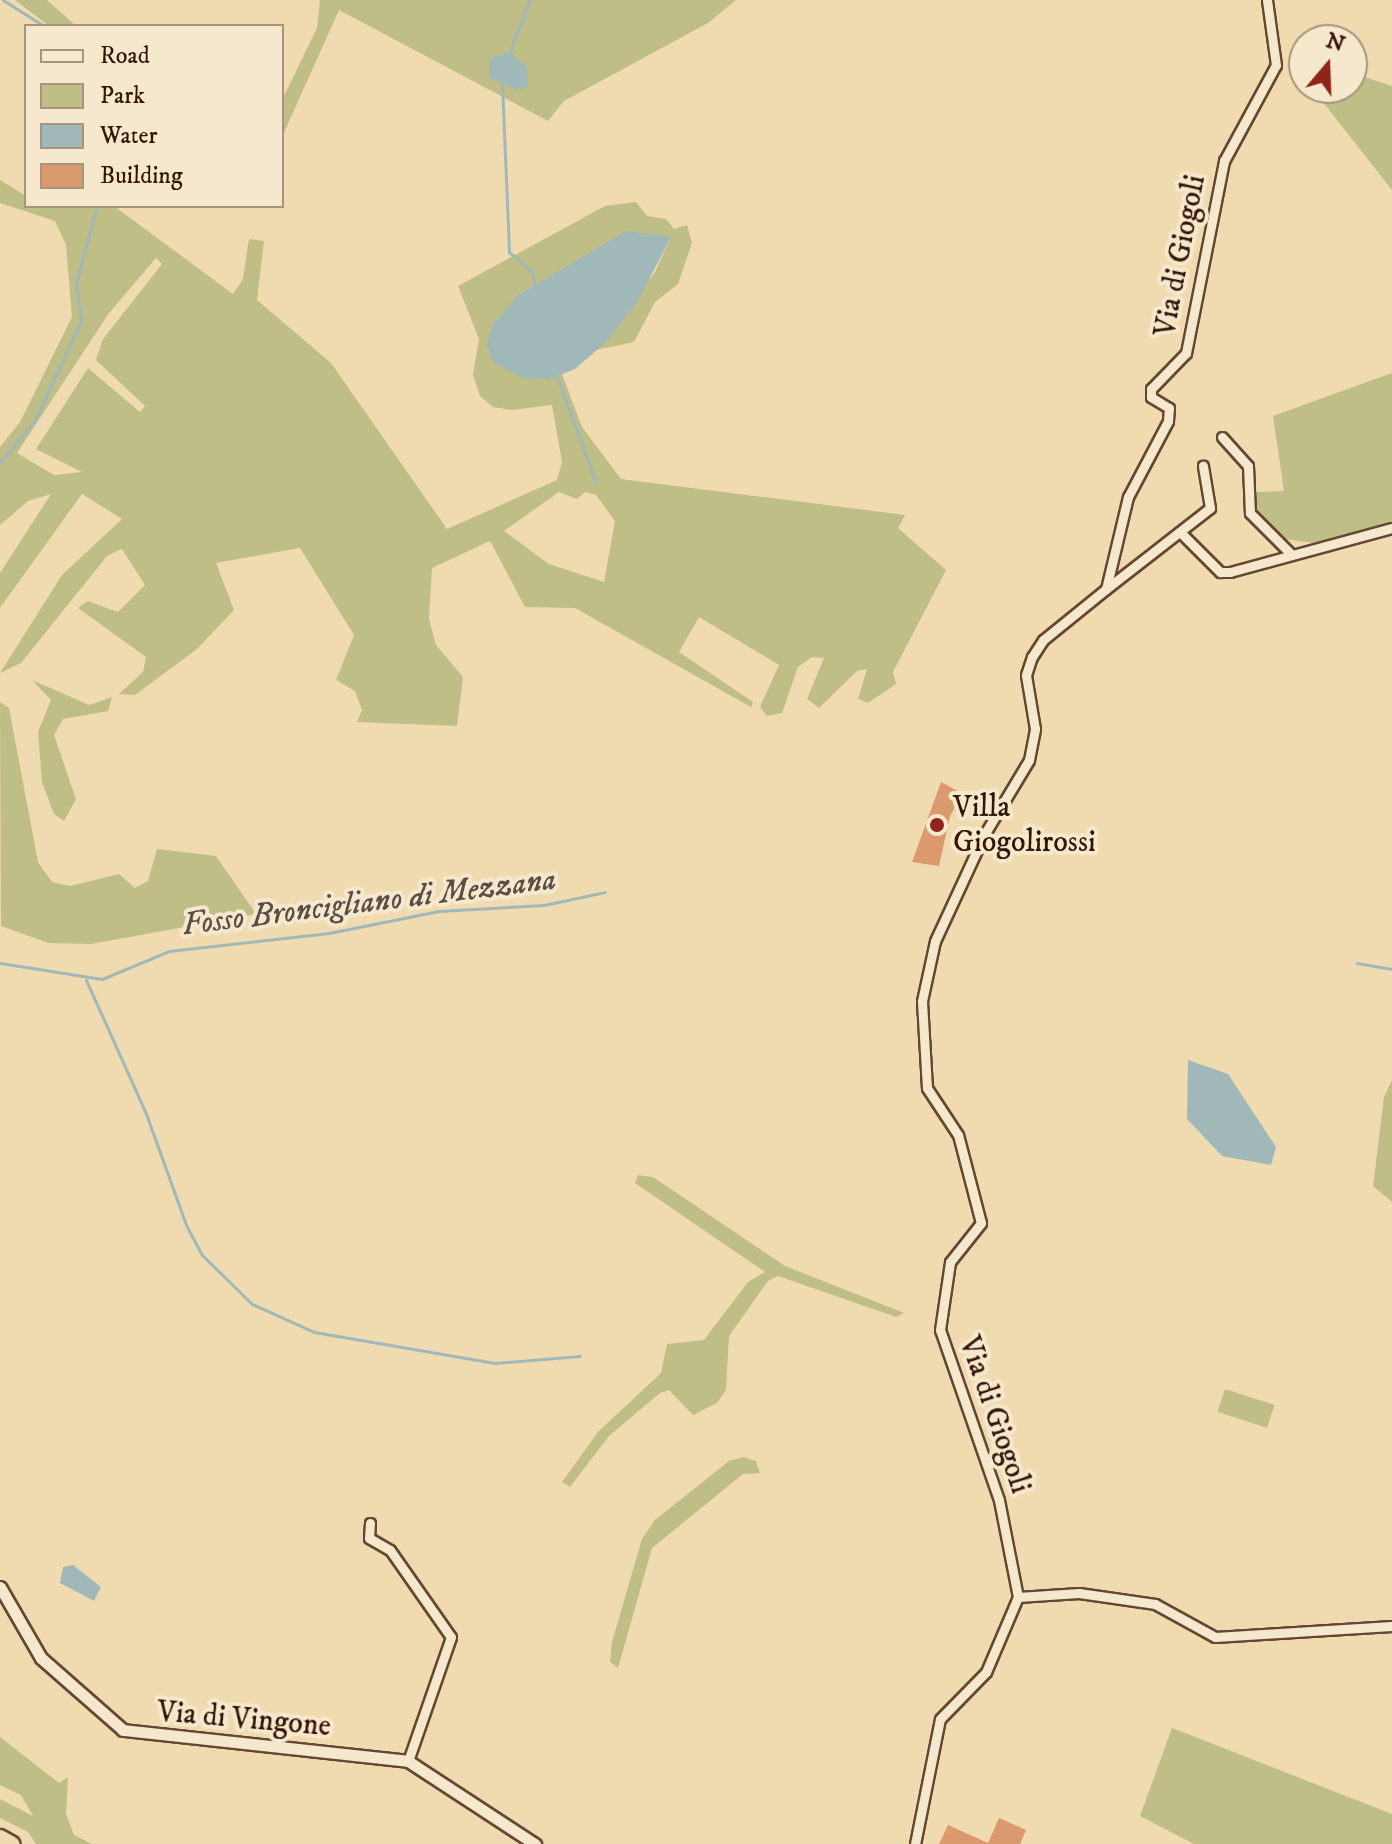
<!DOCTYPE html>
<style>
body{margin:0}
#map{position:relative;width:1392px;height:1844px;overflow:hidden;background:#f0dbb0;font-family:"IM FELL DW Pica",serif}
div>[style]{position:absolute}
.green>*{inset:0;background:#bfbe87;transform-origin:0 0}
.water>*{inset:0;background:#a1b8b8}
.stream>*{height:3px;margin:-1.5px;padding:0 1.5px;transform-origin:1.5px;border-radius:1.5px;background:#a1b8b8}
.building>*{inset:0;background:#db9a6d}
.roads{filter:drop-shadow(2px 0 #644632) drop-shadow(-2px 0 #644632) drop-shadow(0 2px #644632) drop-shadow(0 -2px #644632)}
.minor>*{height:9px;margin:-4.5px;padding:0 4.5px;transform-origin:4.5px;border-radius:4.5px;background:#f5e8cc}
.tertiary>*{height:11px;margin:-5.5px;padding:0 5.5px;transform-origin:5.5px;border-radius:5.5px;background:#f5e8cc}
.motorway>*{height:16px;margin:-8px;padding:0 8px;transform-origin:8px;border-radius:8px;background:#f0dbb0}
.dots>*{width:22px;height:22px;translate:-50% -50%;box-sizing:border-box;border:4px solid #f5e8cc;border-radius:50%}
span{translate:-50% -50%;white-space:nowrap;text-align:center;line-height:1.15;-webkit-text-stroke:8px #f5e8cc;paint-order:stroke}
.street-label{font-size:30px;color:#351408}
.poi-label{font-size:30px;color:#351408}
.left{translate:0 -50%;text-align:left}
.water-label{font-size:32px;color:#5b4d46;font-style:italic}
.legend{position:absolute;left:24px;top:24px;width:260px;height:184px;box-sizing:border-box;background:#f5e8cc;border:2px solid #a8937e;margin:0;padding:10px 14px;list-style:none;font-size:24px;color:#351408}
.legend li{display:flex;align-items:center;gap:16px;height:40px}
.legend b{width:40px;border:2px solid #a8937e}
.north{position:absolute;left:1288px;top:24px;width:80px;height:80px;box-sizing:border-box;background:#f5e8cc;border:2px solid #a8937e;border-radius:50%;rotate:19deg;font-size:22px;font-weight:700;line-height:32px;text-align:center;color:#351408}
.north::after{content:'';display:block;margin:auto;width:28px;height:36px;background:#8f2418;clip-path:polygon(50% 0,100% 100%,50% 72%,0 100%)}
</style>
<div id="map">
<div class="green">
<i style="clip-path:polygon(15px 0,47px 0,76px 26px,49px 26px)"></i>
<i style="clip-path:polygon(320px 0,736px 0,708px 23px,564px 101px,548px 121px,339px 10px,282px 137px,282px 100px,317px 28px)"></i>
<i style="clip-path:polygon(1352px 73px,1392px 86px,1392px 190px,1315px 92px,1352px 88px)"></i>
<i style="clip-path:polygon(evenodd,0 180px,26px 196px,26px 206px,114px 206px,233px 294px,243px 279px,249px 239px,264px 241px,257px 300px,331px 363px,447px 529px,557px 480px,562px 462px,552px 405px,512px 410px,493px 407px,480px 396px,473px 375px,479px 339px,458px 286px,605px 206px,636px 202px,647px 216px,666px 219px,674px 229px,687px 225px,692px 243px,678px 284px,655px 302px,634px 342px,596px 350px,655px 272px,671px 237px,517px 296px,550px 379px,562px 374px,582px 427px,621px 479px,905px 515px,898px 528px,946px 570px,893px 672px,896px 684px,868px 703px,858px 699px,867px 669px,857px 671px,819px 708px,807px 699px,824px 658px,812px 657px,798px 667px,782px 713px,767px 716px,760px 707px,779px 665px,699px 617px,679px 652px,753px 702px,751px 707px,575px 608px,525px 607px,490px 541px,432px 568px,429px 619px,436px 645px,463px 677px,457px 726px,357px 722px,362px 710px,355px 691px,336px 680px,354px 635px,300px 548px,216px 563px,234px 610px,197px 649px,135px 695px,119px 694px,143px 672px,146px 657px,78px 608px,88px 601px,118px 612px,145px 585px,122px 549px,107px 556px,21px 663px,0 673px,62px 575px,122px 519px,82px 494px,0 608px,0 573px,51px 494px,28px 501px,0 525px,0 447px,20px 422px,72px 317px,66px 245px,55px 221px,0 203px,0 180px,156px 258px,162px 264px,103px 339px,96px 360px,145px 406px,140px 412px,88px 368px,36px 449px,82px 472px,54px 475px,17px 453px,109px 313px,156px 258px,0 180px,559px 492px,577px 499px,585px 492px,596px 495px,615px 521px,604px 582px,549px 564px,504px 531px,559px 492px)"></i>
<i style="clip-path:polygon(1392px 373px,1392px 526px,1313px 543px,1279px 538px,1257px 515px,1254px 492px,1284px 491px,1273px 416px)"></i>
<i style="clip-path:polygon(32px 680px,89px 705px,112px 697px,108px 711px,63px 719px,54px 735px,76px 799px,64px 821px,54px 814px,42px 782px,38px 732px,51px 700px)"></i>
<i style="clip-path:polygon(0 702px,9px 708px,38px 862px,52px 882px,70px 886px,119px 874px,135px 888px,148px 881px,157px 849px,216px 856px,256px 914px,91px 944px,48px 943px,1px 926px)"></i>
<i style="clip-path:polygon(1392px 1080px,1392px 1202px,1373px 1186px,1384px 1097px)"></i>
<i style="clip-path:polygon(638px 1175px,653px 1177px,785px 1266px,904px 1313px,896px 1317px,778px 1276px,768px 1281px,729px 1336px,726px 1390px,717px 1403px,693px 1415px,669px 1390px,660px 1393px,609px 1436px,570px 1487px,562px 1482px,598px 1432px,661px 1373px,667px 1344px,704px 1340px,748px 1282px,765px 1272px,635px 1183px)"></i>
<i style="left:1225px;top:1389px;width:52px;height:24px;rotate:18deg"></i>
<i style="clip-path:polygon(744px 1457px,756px 1461px,760px 1473px,743px 1474px,652px 1548px,618px 1668px,610px 1662px,612px 1642px,642px 1539px,655px 1520px,729px 1461px)"></i>
<i style="clip-path:polygon(1172px 1728px,1392px 1814px,1392px 1844px,1194px 1844px,1140px 1816px)"></i>
<i style="clip-path:polygon(0 1737px,59px 1783px,68px 1777px,66px 1814px,74px 1835px,92px 1844px,36px 1844px,28px 1832px,0 1818px,0 1799px,33px 1816px,21px 1795px,0 1785px)"></i>
</div>
<div class="water">
<i style="clip-path:polygon(509px 52px,527px 67px,528px 87px,517px 90px,489px 78px,489px 59px)"></i>
<i style="clip-path:polygon(626px 231px,671px 237px,638px 301px,607px 341px,575px 369px,550px 379px,523px 378px,493px 362px,487px 345px,492px 326px,517px 296px)"></i>
<i style="clip-path:polygon(1188px 1060px,1228px 1074px,1276px 1147px,1271px 1165px,1222px 1156px,1187px 1119px)"></i>
<i style="clip-path:polygon(73px 1565px,101px 1587px,94px 1601px,60px 1583px,63px 1567px)"></i>
</div>
<div class="stream">
<i style="left:3px;top:0;width:49px;rotate:32.4deg"></i>
<i style="left:509px;top:53px;width:57px;rotate:-68.4deg"></i>
<i style="left:502px;top:84px;width:168px;rotate:87.6deg"></i>
<i style="left:509px;top:252px;width:30px;rotate:40deg"></i>
<i style="left:532px;top:271px;width:17px;rotate:77deg"></i>
<i style="left:556px;top:374px;width:116px;rotate:69.8deg"></i>
<i style="left:0;top:462px;width:52px;rotate:-49.6deg"></i>
<i style="left:34px;top:422px;width:111px;rotate:-65deg"></i>
<i style="left:81px;top:321px;width:38px;rotate:-97deg"></i>
<i style="left:76px;top:283px;width:80px;rotate:-74.7deg"></i>
<i style="left:0;top:963px;width:103px;rotate:8.9deg"></i>
<i style="left:102px;top:979px;width:73px;rotate:-22.7deg"></i>
<i style="left:169px;top:951px;width:161px;rotate:-6.4deg"></i>
<i style="left:329px;top:933px;width:112px;rotate:-11.3deg"></i>
<i style="left:439px;top:911px;width:105px;rotate:-3.3deg"></i>
<i style="left:544px;top:905px;width:62px;rotate:-12deg"></i>
<i style="left:1357px;top:963px;width:36px;rotate:10deg"></i>
<i style="left:86px;top:980px;width:144px;rotate:65.8deg"></i>
<i style="left:145px;top:1111px;width:121px;rotate:70.2deg"></i>
<i style="left:186px;top:1225px;width:34px;rotate:62deg"></i>
<i style="left:202px;top:1255px;width:70px;rotate:44.4deg"></i>
<i style="left:252px;top:1304px;width:68px;rotate:24.3deg"></i>
<i style="left:314px;top:1332px;width:185px;rotate:9.7deg"></i>
<i style="left:496px;top:1363px;width:84px;rotate:-4.8deg"></i>
</div>
<div class="building">
<i style="clip-path:polygon(941px 782px,963px 794px,950px 816px,939px 866px,912px 862px)"></i>
<i style="clip-path:polygon(999px 1818px,1026px 1830px,1020px 1844px,939px 1844px,948px 1825px,988px 1843px)"></i>
</div>
<div class="roads">
<div class="minor">
<i style="left:1222px;top:437px;width:39px;rotate:48deg"></i>
<i style="left:1248px;top:466px;width:47px;rotate:87.6deg"></i>
<i style="left:1250px;top:513px;width:58px;rotate:45deg"></i>
<i style="left:1180px;top:532px;width:57px;rotate:45deg"></i>
<i style="left:1220px;top:572px;width:10px"></i>
<i style="left:1230px;top:572px;width:168px;rotate:-15.2deg"></i>
<i style="left:1106px;top:589px;width:132px;rotate:-37.9deg"></i>
<i style="left:1210px;top:508px;width:43px;rotate:-99.5deg"></i>
<i style="left:370px;top:1523px;width:15px;rotate:94deg"></i>
<i style="left:369px;top:1538px;width:24px;rotate:30deg"></i>
<i style="left:390px;top:1550px;width:106px;rotate:55deg"></i>
<i style="left:451px;top:1637px;width:131px;rotate:109.1deg"></i>
<i style="left:1018px;top:1597px;width:61px;rotate:-3.8deg"></i>
<i style="left:1079px;top:1593px;width:77px;rotate:8.2deg"></i>
<i style="left:1155px;top:1604px;width:68px;rotate:28.8deg"></i>
<i style="left:1215px;top:1637px;width:177px;rotate:-3.6deg"></i>
<i style="left:915px;top:1844px;width:127px;rotate:-78.7deg"></i>
<i style="left:940px;top:1719px;width:66px;rotate:-45.6deg"></i>
<i style="left:986px;top:1672px;width:82px;rotate:-66.9deg"></i>
<i style="left:1018px;top:1597px;width:99px;rotate:-101.1deg"></i>
<i style="left:999px;top:1500px;width:180px;rotate:-109.1deg"></i>
<i style="left:940px;top:1330px;width:69px;rotate:-81.6deg"></i>
<i style="left:950px;top:1262px;width:50px;rotate:-51.5deg"></i>
<i style="left:981px;top:1223px;width:91px;rotate:-104.6deg"></i>
<i style="left:958px;top:1135px;width:56px;rotate:-123.4deg"></i>
<i style="left:927px;top:1088px;width:87px;rotate:-93.3deg"></i>
<i style="left:922px;top:1001px;width:61px;rotate:-77.8deg"></i>
<i style="left:935px;top:941px;width:117px;rotate:-65.2deg"></i>
<i style="left:984px;top:835px;width:87px;rotate:-59deg"></i>
<i style="left:1029px;top:760px;width:32px;rotate:-79deg"></i>
<i style="left:1035px;top:729px;width:55px;rotate:-99.5deg"></i>
<i style="left:1026px;top:675px;width:19px;rotate:-72deg"></i>
<i style="left:1032px;top:657px;width:20px;rotate:-57deg"></i>
<i style="left:1043px;top:640px;width:81px;rotate:-39deg"></i>
<i style="left:1106px;top:589px;width:95px;rotate:-76.6deg"></i>
<i style="left:1128px;top:497px;width:86px;rotate:-62.2deg"></i>
<i style="left:1168px;top:421px;width:13px;rotate:-86deg"></i>
<i style="left:1169px;top:408px;width:21px;rotate:-149deg"></i>
<i style="left:1151px;top:397px;width:8px;rotate:-90deg"></i>
<i style="left:1151px;top:389px;width:50px;rotate:-45.8deg"></i>
<i style="left:1186px;top:353px;width:196px;rotate:-78.8deg"></i>
<i style="left:1224px;top:161px;width:109px;rotate:-61.6deg"></i>
<i style="left:1276px;top:65px;width:66px;rotate:-97.9deg"></i>
</div>
<div class="tertiary">
<i style="left:0;top:1587px;width:82px;rotate:60deg"></i>
<i style="left:41px;top:1658px;width:109px;rotate:41.3deg"></i>
<i style="left:123px;top:1730px;width:287px;rotate:6.2deg"></i>
<i style="left:408px;top:1761px;width:152px;rotate:33.2deg"></i>
</div>
<div class="motorway">
<i style="left:0;top:1838px;width:13px;rotate:29deg"></i>
</div>
</div>
<div class="dots">
<i style="left:937px;top:825px;background:#8f2418"></i>
</div>
<div class="street-label">
<span style="left:1181px;top:256px;rotate:-79deg">Via di Giogoli</span>
<span style="left:994px;top:1415px;rotate:71deg">Via di Giogoli</span>
<span style="left:244px;top:1720px;rotate:5deg">Via di Vingone</span>
</div>
<div class="poi-label">
<span class="left" style="left:953px;top:825px">Villa<br>Giogolirossi</span>
</div>
<div class="water-label">
<span style="left:369px;top:903px;rotate:-7deg">Fosso Broncigliano di Mezzana</span>
</div>
<ul class="legend">
<li><b style="height:10px;background:#f5e8cc"></b>Road</li>
<li><b style="height:22px;background:#bfbe87"></b>Park</li>
<li><b style="height:22px;background:#a1b8b8"></b>Water</li>
<li><b style="height:22px;background:#db9a6d"></b>Building</li>
</ul>
<div class="north">N</div>
</div>
